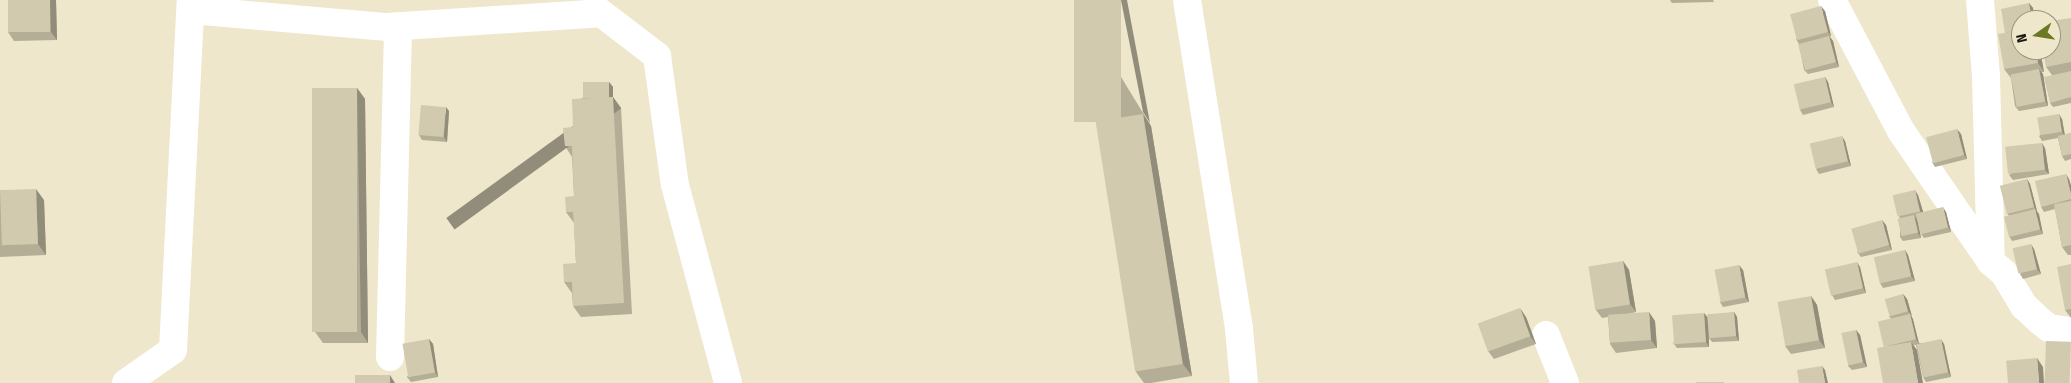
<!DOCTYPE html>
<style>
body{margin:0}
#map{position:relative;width:2071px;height:383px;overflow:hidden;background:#eee7cb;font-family:"Fira Sans Condensed",sans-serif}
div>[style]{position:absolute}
.minor>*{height:28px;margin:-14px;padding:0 14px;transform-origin:14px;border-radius:14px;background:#fff}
.wall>*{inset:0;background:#b4ae96}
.shaded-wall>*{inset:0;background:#928d7a;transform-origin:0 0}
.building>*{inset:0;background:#d1caaf;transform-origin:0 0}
span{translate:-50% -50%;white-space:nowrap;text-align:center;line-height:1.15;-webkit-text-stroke:5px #eee7cb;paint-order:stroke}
.north{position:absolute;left:2011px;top:10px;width:50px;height:50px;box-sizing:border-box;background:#eee7cb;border:1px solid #99947f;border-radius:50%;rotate:257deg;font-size:14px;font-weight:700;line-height:20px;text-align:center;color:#1a180e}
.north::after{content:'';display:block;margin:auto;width:18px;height:22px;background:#6c7823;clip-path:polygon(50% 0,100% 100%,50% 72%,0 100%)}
</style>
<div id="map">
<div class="minor">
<i style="left:1187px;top:0;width:333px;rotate:81deg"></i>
<i style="left:1239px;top:329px;width:54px;rotate:84.7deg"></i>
<i style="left:1832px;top:0;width:148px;rotate:62.2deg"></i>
<i style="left:1901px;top:131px;width:159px;rotate:55.5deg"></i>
<i style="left:1991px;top:262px;width:17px;rotate:40deg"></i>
<i style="left:2004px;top:273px;width:39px;rotate:59deg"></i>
<i style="left:2024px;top:306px;width:22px;rotate:43deg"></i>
<i style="left:2040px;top:321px;width:11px;rotate:38deg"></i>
<i style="left:2049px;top:328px;width:22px;rotate:8deg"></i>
<i style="left:1980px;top:0;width:76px;rotate:85.5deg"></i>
<i style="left:1986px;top:76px;width:186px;rotate:88.5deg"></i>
<i style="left:191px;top:10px;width:197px;rotate:5deg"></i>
<i style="left:387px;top:27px;width:214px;rotate:-3.7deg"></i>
<i style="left:601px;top:13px;width:71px;rotate:37.5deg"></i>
<i style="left:657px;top:56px;width:130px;rotate:82.1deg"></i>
<i style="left:675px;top:185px;width:205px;rotate:75deg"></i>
<i style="left:1546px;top:335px;width:52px;rotate:68.4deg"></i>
<i style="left:390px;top:357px;width:331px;rotate:-88.6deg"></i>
<i style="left:126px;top:383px;width:57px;rotate:-35.1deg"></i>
<i style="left:173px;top:350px;width:350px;rotate:-87.1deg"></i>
</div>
<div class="wall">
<i style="clip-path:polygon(8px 0,56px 0,57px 40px,14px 41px,8px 32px)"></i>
<i style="clip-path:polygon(1074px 0,1151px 126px,1192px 376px,1151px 383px,1144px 383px,1136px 372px,1097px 121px)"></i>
<i style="clip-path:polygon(1670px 0,1713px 0,1714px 2px,1672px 3px)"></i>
<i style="clip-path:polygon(2029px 3px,2033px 8px,2021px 50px,2040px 50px,2044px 72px,2041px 72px,2043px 74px,2048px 106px,2019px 111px,2015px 106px,2011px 78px,2004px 69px,2005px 33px)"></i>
<i style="clip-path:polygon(1825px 11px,1831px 36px,1830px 37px,1833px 41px,1839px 67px,1808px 74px,1804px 70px,1799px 44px,1796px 39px)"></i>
<i style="clip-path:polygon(2071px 18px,2071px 103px,2053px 107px,2050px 103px,2052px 75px,2046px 67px)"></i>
<i style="clip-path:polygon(1825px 77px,1828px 82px,1834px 107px,1803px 115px,1800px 110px)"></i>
<i style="clip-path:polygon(609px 82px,613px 87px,613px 97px,621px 108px,632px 314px,581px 317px,573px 306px,572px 293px,564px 282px,576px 263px,574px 223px,566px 212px,574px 196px,572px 157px,565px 146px,573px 127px,582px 98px)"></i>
<i style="clip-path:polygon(357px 88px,365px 99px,368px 343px,323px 343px,315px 332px)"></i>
<i style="clip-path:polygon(449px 111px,447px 142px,422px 140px,419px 135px)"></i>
<i style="clip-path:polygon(2062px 119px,2065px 135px,2071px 133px,2071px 159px,2065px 161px,2062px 156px,2058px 138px,2042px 141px,2039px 136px)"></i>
<i style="clip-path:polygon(1961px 134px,1967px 159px,1935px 167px,1932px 162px)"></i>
<i style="clip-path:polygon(1845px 141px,1851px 166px,1819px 174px,1816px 169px)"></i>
<i style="clip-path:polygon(2045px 148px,2049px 174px,2013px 180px,2009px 175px)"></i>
<i style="clip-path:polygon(2027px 179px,2030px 184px,2043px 234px,2012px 241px,2009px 236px,2009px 216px,2007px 213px)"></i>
<i style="clip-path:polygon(2069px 179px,2071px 186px,2071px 255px,2068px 255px,2062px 247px,2055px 209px,2044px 212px,2041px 207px)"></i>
<i style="clip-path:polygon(0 190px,44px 200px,46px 255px,0 257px)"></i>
<i style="clip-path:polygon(1918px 195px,1923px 212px,1946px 212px,1951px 232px,1924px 238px,1921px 234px,1918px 222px,1921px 238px,1903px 241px,1900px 237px,1900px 218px,1899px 216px)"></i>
<i style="clip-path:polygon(1886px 225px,1892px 250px,1861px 257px,1857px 252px)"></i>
<i style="clip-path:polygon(2034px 249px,2041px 274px,2023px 279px,2020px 274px)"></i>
<i style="clip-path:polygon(1905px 250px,1908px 255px,1915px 281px,1883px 288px,1880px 283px)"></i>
<i style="clip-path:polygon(1623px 261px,1629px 270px,1636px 312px,1624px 315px,1655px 321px,1657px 348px,1616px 353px,1610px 344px,1608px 317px,1602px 318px,1596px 310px)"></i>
<i style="clip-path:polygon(2071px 264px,2071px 318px,2065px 310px)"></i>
<i style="clip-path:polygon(1860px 267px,1866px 293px,1835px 300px,1832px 295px)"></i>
<i style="clip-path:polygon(1743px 270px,1749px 302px,1723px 307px,1720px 302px)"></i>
<i style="clip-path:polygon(1903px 294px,1907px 299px,1919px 343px,1944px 344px,1951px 377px,1926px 382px,1923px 377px,1916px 345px,1913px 345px,1917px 350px,1884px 346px,1891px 318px,1889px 317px)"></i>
<i style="clip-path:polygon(1811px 296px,1817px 305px,1825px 348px,1791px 354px,1785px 346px)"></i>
<i style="clip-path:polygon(1734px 312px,1737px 317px,1739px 341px,1712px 342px,1709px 338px,1709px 347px,1677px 348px,1673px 343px,1704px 313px,1707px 317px)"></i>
<i style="clip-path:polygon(1526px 317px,1536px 344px,1494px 359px,1488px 351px)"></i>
<i style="clip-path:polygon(1856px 330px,1860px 335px,1867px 367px,1852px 370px,1848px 366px)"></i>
<i style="clip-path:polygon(429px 339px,433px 344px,438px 377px,411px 382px,407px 377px)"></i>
</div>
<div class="shaded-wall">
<i style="clip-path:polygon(50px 0,56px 0,57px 40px,51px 32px)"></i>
<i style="clip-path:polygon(1121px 0,1127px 0,1150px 123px,1143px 112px)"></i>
<i style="clip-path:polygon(2029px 3px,2033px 8px,2035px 20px,2032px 20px)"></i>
<i style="clip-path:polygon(1821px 6px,1825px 11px,1831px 36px,1828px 32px)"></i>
<i style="clip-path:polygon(1829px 36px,1833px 41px,1839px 67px,1836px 62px)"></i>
<i style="clip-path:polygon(2036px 50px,2040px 50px,2044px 72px,2038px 63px)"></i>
<i style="clip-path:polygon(2039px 69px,2043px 74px,2048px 106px,2045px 101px)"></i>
<i style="clip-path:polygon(1825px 77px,1828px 82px,1834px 107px,1831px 102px)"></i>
<i style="clip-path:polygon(609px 82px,613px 87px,613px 105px,609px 100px)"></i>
<i style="clip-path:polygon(357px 88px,365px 99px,368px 343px,361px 332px)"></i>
<i style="left:613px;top:97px;width:14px;height:206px;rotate:54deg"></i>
<i style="clip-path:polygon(446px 107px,449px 111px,447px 142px,444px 137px)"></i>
<i style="clip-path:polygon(1143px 114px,1151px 126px,1192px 376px,1183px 364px)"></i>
<i style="clip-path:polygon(2059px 114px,2062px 119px,2065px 137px,2062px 132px)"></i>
<i style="clip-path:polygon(1957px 129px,1961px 134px,1967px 159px,1964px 155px)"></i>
<i style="clip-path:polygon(1842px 136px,1845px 141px,1851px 166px,1848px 161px)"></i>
<i style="clip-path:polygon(2042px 143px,2045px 148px,2049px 174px,2045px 170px)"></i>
<i style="clip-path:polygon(2066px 174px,2069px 179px,2071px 186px,2071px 194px)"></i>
<i style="clip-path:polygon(2027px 179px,2030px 184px,2037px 211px,2034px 207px)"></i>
<i style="clip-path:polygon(36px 189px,44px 200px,46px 255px,38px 244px)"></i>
<i style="clip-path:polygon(1915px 190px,1918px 195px,1924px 215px,1920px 211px)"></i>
<i style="clip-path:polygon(1943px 207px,1946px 212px,1951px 232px,1948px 227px)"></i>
<i style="clip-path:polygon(2035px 209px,2039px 214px,2043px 234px,2040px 229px)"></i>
<i style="clip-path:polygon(1914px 215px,1917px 220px,1921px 238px,1918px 233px)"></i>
<i style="clip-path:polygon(1882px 220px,1886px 225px,1892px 250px,1889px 245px)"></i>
<i style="clip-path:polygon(2031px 244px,2034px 249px,2041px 274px,2037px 269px)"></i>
<i style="clip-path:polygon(1905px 250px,1908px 255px,1915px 281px,1911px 276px)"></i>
<i style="clip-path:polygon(1623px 261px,1629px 270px,1636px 312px,1630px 304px)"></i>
<i style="clip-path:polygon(1857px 262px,1860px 267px,1866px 293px,1863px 288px)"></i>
<i style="clip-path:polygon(1739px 265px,1743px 270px,1749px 302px,1745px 297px)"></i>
<i style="clip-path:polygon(1903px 294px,1907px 299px,1912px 316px,1908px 311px)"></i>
<i style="clip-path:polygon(1811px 296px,1817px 305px,1825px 348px,1819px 340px)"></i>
<i style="clip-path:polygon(1520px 308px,1526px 317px,1536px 344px,1530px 336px)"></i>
<i style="clip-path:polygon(1649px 312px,1655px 321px,1657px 348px,1651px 340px)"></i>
<i style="clip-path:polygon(1734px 312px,1737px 317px,1739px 341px,1736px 336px)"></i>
<i style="clip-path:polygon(1704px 313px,1708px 318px,1709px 347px,1706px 342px)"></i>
<i style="clip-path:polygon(1910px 314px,1913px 319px,1919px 344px,1916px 339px)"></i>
<i style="clip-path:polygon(1856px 330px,1860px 335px,1867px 367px,1863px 362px)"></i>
<i style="clip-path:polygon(429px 339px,433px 344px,438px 377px,435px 372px)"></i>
<i style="clip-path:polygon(1941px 339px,1944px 344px,1951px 377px,1948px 372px)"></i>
<i style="clip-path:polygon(1911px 342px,1917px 350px,1923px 383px,1918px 383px)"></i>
<i style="clip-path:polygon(2037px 358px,2043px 367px,2044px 383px,2039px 383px)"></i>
<i style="clip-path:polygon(1822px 366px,1825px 370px,1828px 383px,1825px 383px)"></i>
<i style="clip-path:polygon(390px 375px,395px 383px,390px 383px)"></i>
</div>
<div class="building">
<i style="left:8px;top:0;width:42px;height:32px"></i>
<i style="left:1074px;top:0;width:47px;height:122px"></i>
<i style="clip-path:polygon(2029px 3px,2032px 20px,2021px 20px,2021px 30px,2005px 33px,2001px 9px)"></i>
<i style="left:1821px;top:6px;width:27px;height:32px;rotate:75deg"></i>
<i style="clip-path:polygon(2071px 18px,2071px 62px,2046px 67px,2043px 50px,2051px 50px,2051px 21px)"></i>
<i style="clip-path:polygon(2021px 30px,2021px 50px,2036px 50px,2038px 63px,2004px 69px,1998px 34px)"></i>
<i style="left:1829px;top:36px;width:27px;height:32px;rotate:75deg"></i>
<i style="left:2039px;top:69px;width:33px;height:29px;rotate:79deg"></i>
<i style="clip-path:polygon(2071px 71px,2071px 97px,2050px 103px,2044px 77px)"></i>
<i style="left:1825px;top:77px;width:26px;height:32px;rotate:77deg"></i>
<i style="left:583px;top:82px;width:26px;height:16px"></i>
<i style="left:312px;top:88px;width:45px;height:244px"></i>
<i style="clip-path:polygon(613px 97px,624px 303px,573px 306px,572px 282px,564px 282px,563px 264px,576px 263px,573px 212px,566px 212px,565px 197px,574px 196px,572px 146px,565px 146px,563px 128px,573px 127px,572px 99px)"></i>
<i style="left:421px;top:105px;width:25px;height:30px;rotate:5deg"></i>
<i style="left:1143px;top:114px;width:253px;height:48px;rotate:81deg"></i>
<i style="left:2059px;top:114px;width:18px;height:22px;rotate:81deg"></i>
<i style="left:1957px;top:129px;width:27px;height:32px;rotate:75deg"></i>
<i style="clip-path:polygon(2071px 133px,2071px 154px,2062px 156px,2058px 136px)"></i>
<i style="left:1842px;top:136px;width:26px;height:33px;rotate:77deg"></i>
<i style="left:2042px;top:143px;width:27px;height:37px;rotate:84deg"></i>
<i style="clip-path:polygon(2066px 174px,2071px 194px,2071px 199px,2041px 207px,2035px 181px)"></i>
<i style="left:2027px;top:179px;width:29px;height:28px;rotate:76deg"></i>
<i style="left:36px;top:189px;width:55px;height:36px;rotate:88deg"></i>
<i style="left:1915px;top:190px;width:22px;height:23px;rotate:77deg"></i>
<i style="clip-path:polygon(2071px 201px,2071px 245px,2062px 247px,2054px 204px)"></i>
<i style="left:1943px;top:207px;width:21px;height:28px;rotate:76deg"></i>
<i style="left:2035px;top:209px;width:21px;height:32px;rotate:76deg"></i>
<i style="left:1914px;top:215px;width:18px;height:17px;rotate:77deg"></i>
<i style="left:1882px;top:220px;width:26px;height:32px;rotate:74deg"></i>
<i style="left:2031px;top:244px;width:26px;height:19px;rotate:77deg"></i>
<i style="left:1905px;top:250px;width:27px;height:32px;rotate:77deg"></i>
<i style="left:1623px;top:261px;width:44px;height:35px;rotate:81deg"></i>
<i style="left:1857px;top:262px;width:27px;height:33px;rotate:77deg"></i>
<i style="clip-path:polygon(2071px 264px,2071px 309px,2065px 310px,2057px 267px)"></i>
<i style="left:1739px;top:265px;width:33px;height:25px;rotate:79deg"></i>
<i style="left:1903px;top:294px;width:18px;height:19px;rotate:74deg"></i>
<i style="left:1811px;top:296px;width:45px;height:34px;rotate:80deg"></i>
<i style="left:1520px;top:308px;width:30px;height:45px;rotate:70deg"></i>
<i style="left:1649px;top:312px;width:28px;height:41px;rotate:86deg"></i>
<i style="left:1734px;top:312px;width:24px;height:27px;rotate:85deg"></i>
<i style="left:1704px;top:313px;width:29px;height:32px;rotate:86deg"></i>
<i style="left:1910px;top:314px;width:26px;height:33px;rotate:77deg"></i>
<i style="left:1856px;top:330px;width:33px;height:15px;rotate:78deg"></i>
<i style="left:429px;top:339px;width:34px;height:27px;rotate:80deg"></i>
<i style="left:1941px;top:339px;width:34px;height:25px;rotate:78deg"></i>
<i style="left:2046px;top:341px;width:25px;height:42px;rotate:2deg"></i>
<i style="clip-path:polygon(1911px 342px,1918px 383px,1883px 383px,1877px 348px)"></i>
<i style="left:2037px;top:358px;width:25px;height:31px;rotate:85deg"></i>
<i style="clip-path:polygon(1822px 366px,1825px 383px,1799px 383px,1797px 370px)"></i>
<i style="left:355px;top:375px;width:35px;height:8px"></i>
<i style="left:1696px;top:382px;width:28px;height:1px"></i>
</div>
<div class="north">N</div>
</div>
